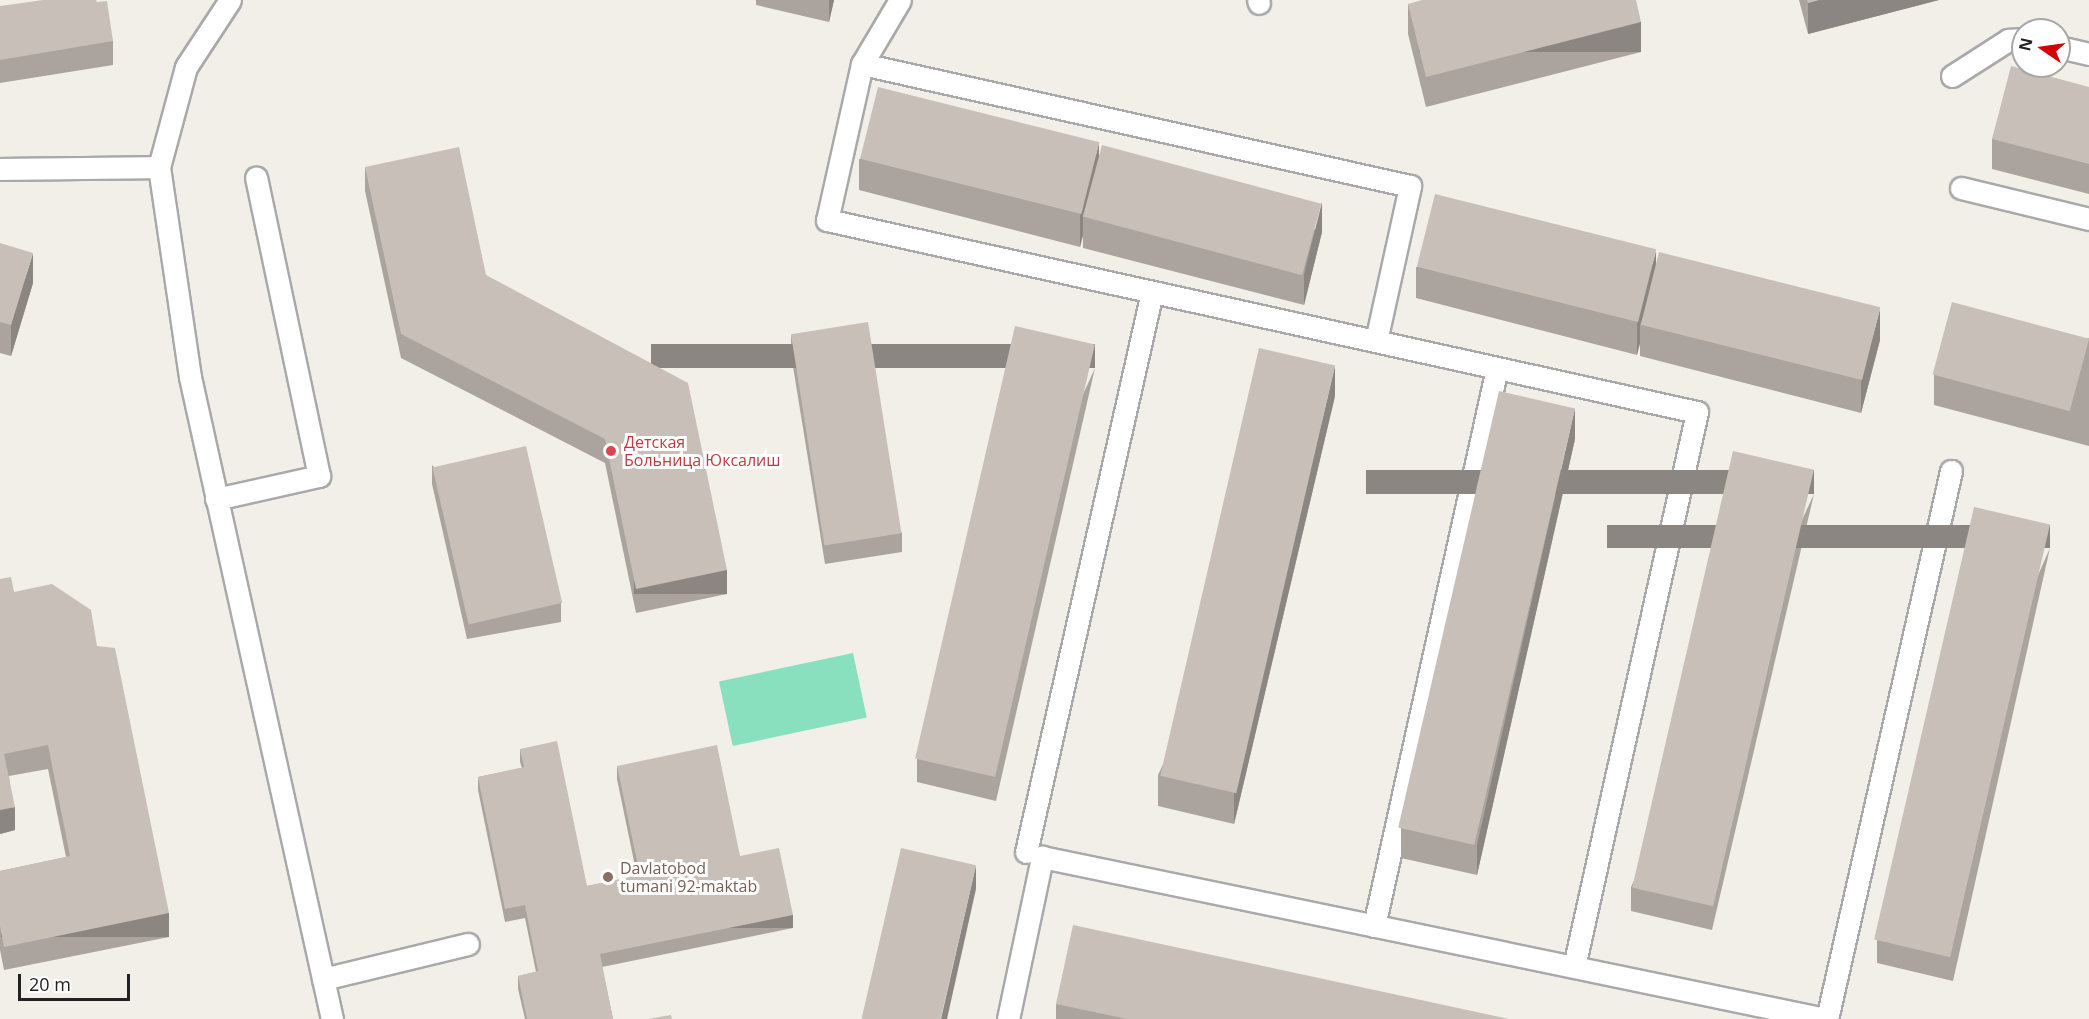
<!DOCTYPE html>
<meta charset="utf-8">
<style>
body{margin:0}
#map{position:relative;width:2089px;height:1019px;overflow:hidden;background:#f2efe9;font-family:"Open Sans",sans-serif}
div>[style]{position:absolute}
.pitch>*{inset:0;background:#88e0be;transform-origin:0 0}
.roads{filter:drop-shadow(2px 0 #a9a9a9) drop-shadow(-2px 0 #a9a9a9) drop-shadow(0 2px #a9a9a9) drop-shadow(0 -2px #a9a9a9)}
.lane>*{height:21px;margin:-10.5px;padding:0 10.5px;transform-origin:10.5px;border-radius:10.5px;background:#fff}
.wall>*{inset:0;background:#aba49e}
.shaded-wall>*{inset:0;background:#8b8681;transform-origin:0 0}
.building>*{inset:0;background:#c7bfb8;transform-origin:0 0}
.dots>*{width:16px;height:16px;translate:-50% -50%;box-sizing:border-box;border:3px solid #fff;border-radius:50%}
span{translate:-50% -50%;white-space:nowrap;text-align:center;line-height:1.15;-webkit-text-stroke:6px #fff;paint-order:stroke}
.health-label{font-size:16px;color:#be3a42}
.left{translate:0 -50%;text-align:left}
.education-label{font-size:16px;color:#785e54}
.north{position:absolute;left:2011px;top:18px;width:60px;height:60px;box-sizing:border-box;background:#fff;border:2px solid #a7a7a7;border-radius:50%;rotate:283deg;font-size:16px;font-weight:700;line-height:24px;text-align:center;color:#222}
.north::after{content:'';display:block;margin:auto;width:21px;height:27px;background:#d40000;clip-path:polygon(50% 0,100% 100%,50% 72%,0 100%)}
.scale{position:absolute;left:18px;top:974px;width:112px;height:27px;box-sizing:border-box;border:3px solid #222;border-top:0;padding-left:8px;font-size:18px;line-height:21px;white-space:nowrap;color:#222;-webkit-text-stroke:4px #fff;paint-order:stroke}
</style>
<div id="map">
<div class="pitch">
<i style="left:853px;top:653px;width:66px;height:137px;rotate:78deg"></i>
</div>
<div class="roads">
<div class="lane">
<i style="left:230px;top:0;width:80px;rotate:123.3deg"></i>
<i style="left:186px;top:67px;width:104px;rotate:105.1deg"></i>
<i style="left:159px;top:167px;width:212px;rotate:81.6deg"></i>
<i style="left:190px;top:377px;width:658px;rotate:77.53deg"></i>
<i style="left:1258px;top:0;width:3px;rotate:72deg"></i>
<i style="left:2059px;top:47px;width:31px;rotate:13deg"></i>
<i style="left:862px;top:64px;width:74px;rotate:-59.3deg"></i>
<i style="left:1952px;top:76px;width:67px;rotate:-32.7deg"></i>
<i style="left:2008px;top:40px;width:15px;rotate:-4deg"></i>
<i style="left:0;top:169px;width:159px;rotate:-0.7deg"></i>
<i style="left:1961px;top:188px;width:132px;rotate:13.6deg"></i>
<i style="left:1376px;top:341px;width:159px;rotate:-77.6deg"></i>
<i style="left:1410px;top:186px;width:561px;rotate:-167.45deg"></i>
<i style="left:862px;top:64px;width:160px;rotate:102.6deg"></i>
<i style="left:827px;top:220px;width:891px;rotate:12.45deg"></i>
<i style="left:1697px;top:412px;width:568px;rotate:102.5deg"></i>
<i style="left:216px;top:499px;width:106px;rotate:-12.6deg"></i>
<i style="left:319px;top:476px;width:305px;rotate:-101.9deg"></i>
<i style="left:1026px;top:852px;width:574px;rotate:-77.32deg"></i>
<i style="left:1374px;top:926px;width:571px;rotate:-77.57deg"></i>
<i style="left:323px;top:979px;width:149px;rotate:-13.6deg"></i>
<i style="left:1008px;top:1019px;width:166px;rotate:-78.1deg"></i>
<i style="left:1042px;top:857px;width:800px;rotate:11.69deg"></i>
<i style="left:1827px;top:1019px;width:562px;rotate:-77.25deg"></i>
</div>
</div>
<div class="wall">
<i style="clip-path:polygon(756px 0,834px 0,829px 22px,756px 5px)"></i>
<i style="clip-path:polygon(1799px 0,1939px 0,1808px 34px)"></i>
<i style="clip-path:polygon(1408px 4px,1641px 52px,1426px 107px,1408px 34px)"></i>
<i style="clip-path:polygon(0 6px,113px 41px,113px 65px,0 83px)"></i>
<i style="clip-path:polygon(2089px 87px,2089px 194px,1992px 169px,1992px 139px)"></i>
<i style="clip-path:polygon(1099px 156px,1322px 232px,1304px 305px,1083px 248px,1083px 235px,1080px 247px,859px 190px,859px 159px)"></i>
<i style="clip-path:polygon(365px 167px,486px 275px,727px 594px,636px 613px,605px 463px,401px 358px,365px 191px)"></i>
<i style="clip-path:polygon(0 243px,33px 283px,11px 356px,0 353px)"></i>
<i style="clip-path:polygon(1656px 264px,1880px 340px,1861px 413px,1640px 356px,1640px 343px,1637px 355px,1416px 298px,1416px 267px)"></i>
<i style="clip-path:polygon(791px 335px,902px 533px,902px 552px,825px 564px,791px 354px)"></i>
<i style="clip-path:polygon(2089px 338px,2089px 446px,1934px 405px,1934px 375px)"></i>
<i style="clip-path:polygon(1095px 368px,996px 801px,917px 782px,917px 759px)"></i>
<i style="clip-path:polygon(1335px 396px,1234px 824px,1158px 806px,1158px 775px)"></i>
<i style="clip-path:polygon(1575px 439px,1477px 875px,1401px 858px,1401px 828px)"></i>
<i style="clip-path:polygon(432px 465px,561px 603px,561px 622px,467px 639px,432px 484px)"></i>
<i style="clip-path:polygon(1814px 494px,1712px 930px,1631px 911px,1631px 887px)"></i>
<i style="clip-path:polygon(2050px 548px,1953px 981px,1877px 963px,1877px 940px)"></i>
<i style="clip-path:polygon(0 579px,14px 592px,97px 646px,169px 937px,4px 970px,0 950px,0 871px,66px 857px,48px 769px,9px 776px,15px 830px,0 834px)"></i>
<i style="clip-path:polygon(520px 749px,587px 886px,637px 876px,617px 779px,617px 766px,740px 856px,793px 928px,602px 967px,613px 1019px,525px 1019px,518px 989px,518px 976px,536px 972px,525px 918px,505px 922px,478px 790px,478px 777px,522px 768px,520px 762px)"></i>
<i style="clip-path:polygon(1056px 1004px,1509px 1019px,1056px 1019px)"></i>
</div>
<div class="shaded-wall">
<i style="clip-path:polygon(829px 0,834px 0,829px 22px)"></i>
<i style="clip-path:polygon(1819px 0,1939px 0,1808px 34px,1808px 3px)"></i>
<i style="left:1641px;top:22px;width:30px;height:222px;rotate:90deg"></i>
<i style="clip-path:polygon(1099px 143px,1099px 174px,1083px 217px,1083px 235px,1080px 247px,1080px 216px)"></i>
<i style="clip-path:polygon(1322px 202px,1322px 232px,1304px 305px,1304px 274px)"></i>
<i style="clip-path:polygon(1656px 251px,1656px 282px,1640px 325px,1640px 343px,1637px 355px,1637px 324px)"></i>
<i style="clip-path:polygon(33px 253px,33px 283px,11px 356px,11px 325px)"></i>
<i style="clip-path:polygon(1880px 309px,1880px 340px,1861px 413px,1861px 382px)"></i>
<i style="left:1095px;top:344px;width:24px;height:444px;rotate:90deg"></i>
<i style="clip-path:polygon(1335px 366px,1335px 396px,1234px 824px,1234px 793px)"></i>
<i style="clip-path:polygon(1575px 408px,1575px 439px,1477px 875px,1477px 845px)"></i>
<i style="left:1814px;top:470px;width:24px;height:448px;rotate:90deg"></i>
<i style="left:2050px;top:525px;width:23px;height:443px;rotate:90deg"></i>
<i style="left:727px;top:570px;width:24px;height:93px;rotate:90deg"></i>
<i style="clip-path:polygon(15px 807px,15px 830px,0 834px,0 810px)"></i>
<i style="clip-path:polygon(976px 865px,976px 889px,947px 1019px,941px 1019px)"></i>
<i style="left:169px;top:913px;width:24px;height:168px;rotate:90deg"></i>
<i style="left:793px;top:915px;width:13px;height:197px;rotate:90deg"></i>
</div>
<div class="building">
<i style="clip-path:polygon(43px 0,96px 0,97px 2px,107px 1px,113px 41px,0 60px,0 6px)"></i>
<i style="clip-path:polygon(1422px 0,1636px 0,1641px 22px,1426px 77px,1408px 4px)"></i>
<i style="clip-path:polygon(1807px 0,1819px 0,1808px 3px)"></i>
<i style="clip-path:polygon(2011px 66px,2089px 87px,2089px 164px,1992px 139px)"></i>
<i style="left:878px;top:87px;width:228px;height:74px;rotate:14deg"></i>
<i style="left:1102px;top:145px;width:227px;height:74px;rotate:15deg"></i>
<i style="clip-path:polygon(459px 147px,486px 275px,688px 383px,727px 570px,636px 589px,605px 439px,401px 334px,365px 167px)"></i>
<i style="left:1435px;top:194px;width:228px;height:75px;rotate:14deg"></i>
<i style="clip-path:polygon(0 243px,33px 253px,11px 325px,0 322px)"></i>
<i style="left:1659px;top:252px;width:228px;height:75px;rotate:14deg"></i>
<i style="left:1952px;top:302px;width:142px;height:75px;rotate:15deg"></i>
<i style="left:868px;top:322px;width:214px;height:78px;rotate:81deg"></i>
<i style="left:1015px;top:326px;width:82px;height:444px;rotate:13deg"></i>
<i style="left:1259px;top:348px;width:78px;height:439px;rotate:13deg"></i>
<i style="left:1499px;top:391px;width:78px;height:448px;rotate:13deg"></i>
<i style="left:526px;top:446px;width:161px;height:96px;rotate:77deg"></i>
<i style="left:1733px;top:451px;width:83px;height:448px;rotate:13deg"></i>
<i style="left:1974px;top:507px;width:78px;height:444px;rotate:13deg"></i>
<i style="clip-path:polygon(11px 577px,14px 592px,52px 584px,91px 610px,97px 646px,115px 648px,169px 913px,4px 947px,0 926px,0 871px,70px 856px,48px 745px,4px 754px,15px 807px,0 810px,0 579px)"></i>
<i style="clip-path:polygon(557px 741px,587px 886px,640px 875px,617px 766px,717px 745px,740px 856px,779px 848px,793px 915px,600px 954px,613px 1019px,527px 1019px,518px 976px,538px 971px,525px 905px,505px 909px,478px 777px,524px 767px,520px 749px)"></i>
<i style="left:901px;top:848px;width:77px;height:175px;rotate:13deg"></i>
<i style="clip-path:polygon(1073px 925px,1509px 1019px,1127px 1019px,1056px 1004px)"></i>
<i style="clip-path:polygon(671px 1015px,672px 1019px,648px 1019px)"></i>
</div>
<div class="dots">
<i style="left:611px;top:451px;background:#e0444e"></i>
<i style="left:608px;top:877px;background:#8d6e63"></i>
</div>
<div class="health-label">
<span class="left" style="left:624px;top:451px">Детская<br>Больница Юксалиш</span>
</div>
<div class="education-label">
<span class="left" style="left:620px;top:877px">Davlatobod<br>tumani 92-maktab</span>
</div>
<div class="north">N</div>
<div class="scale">20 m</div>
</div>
